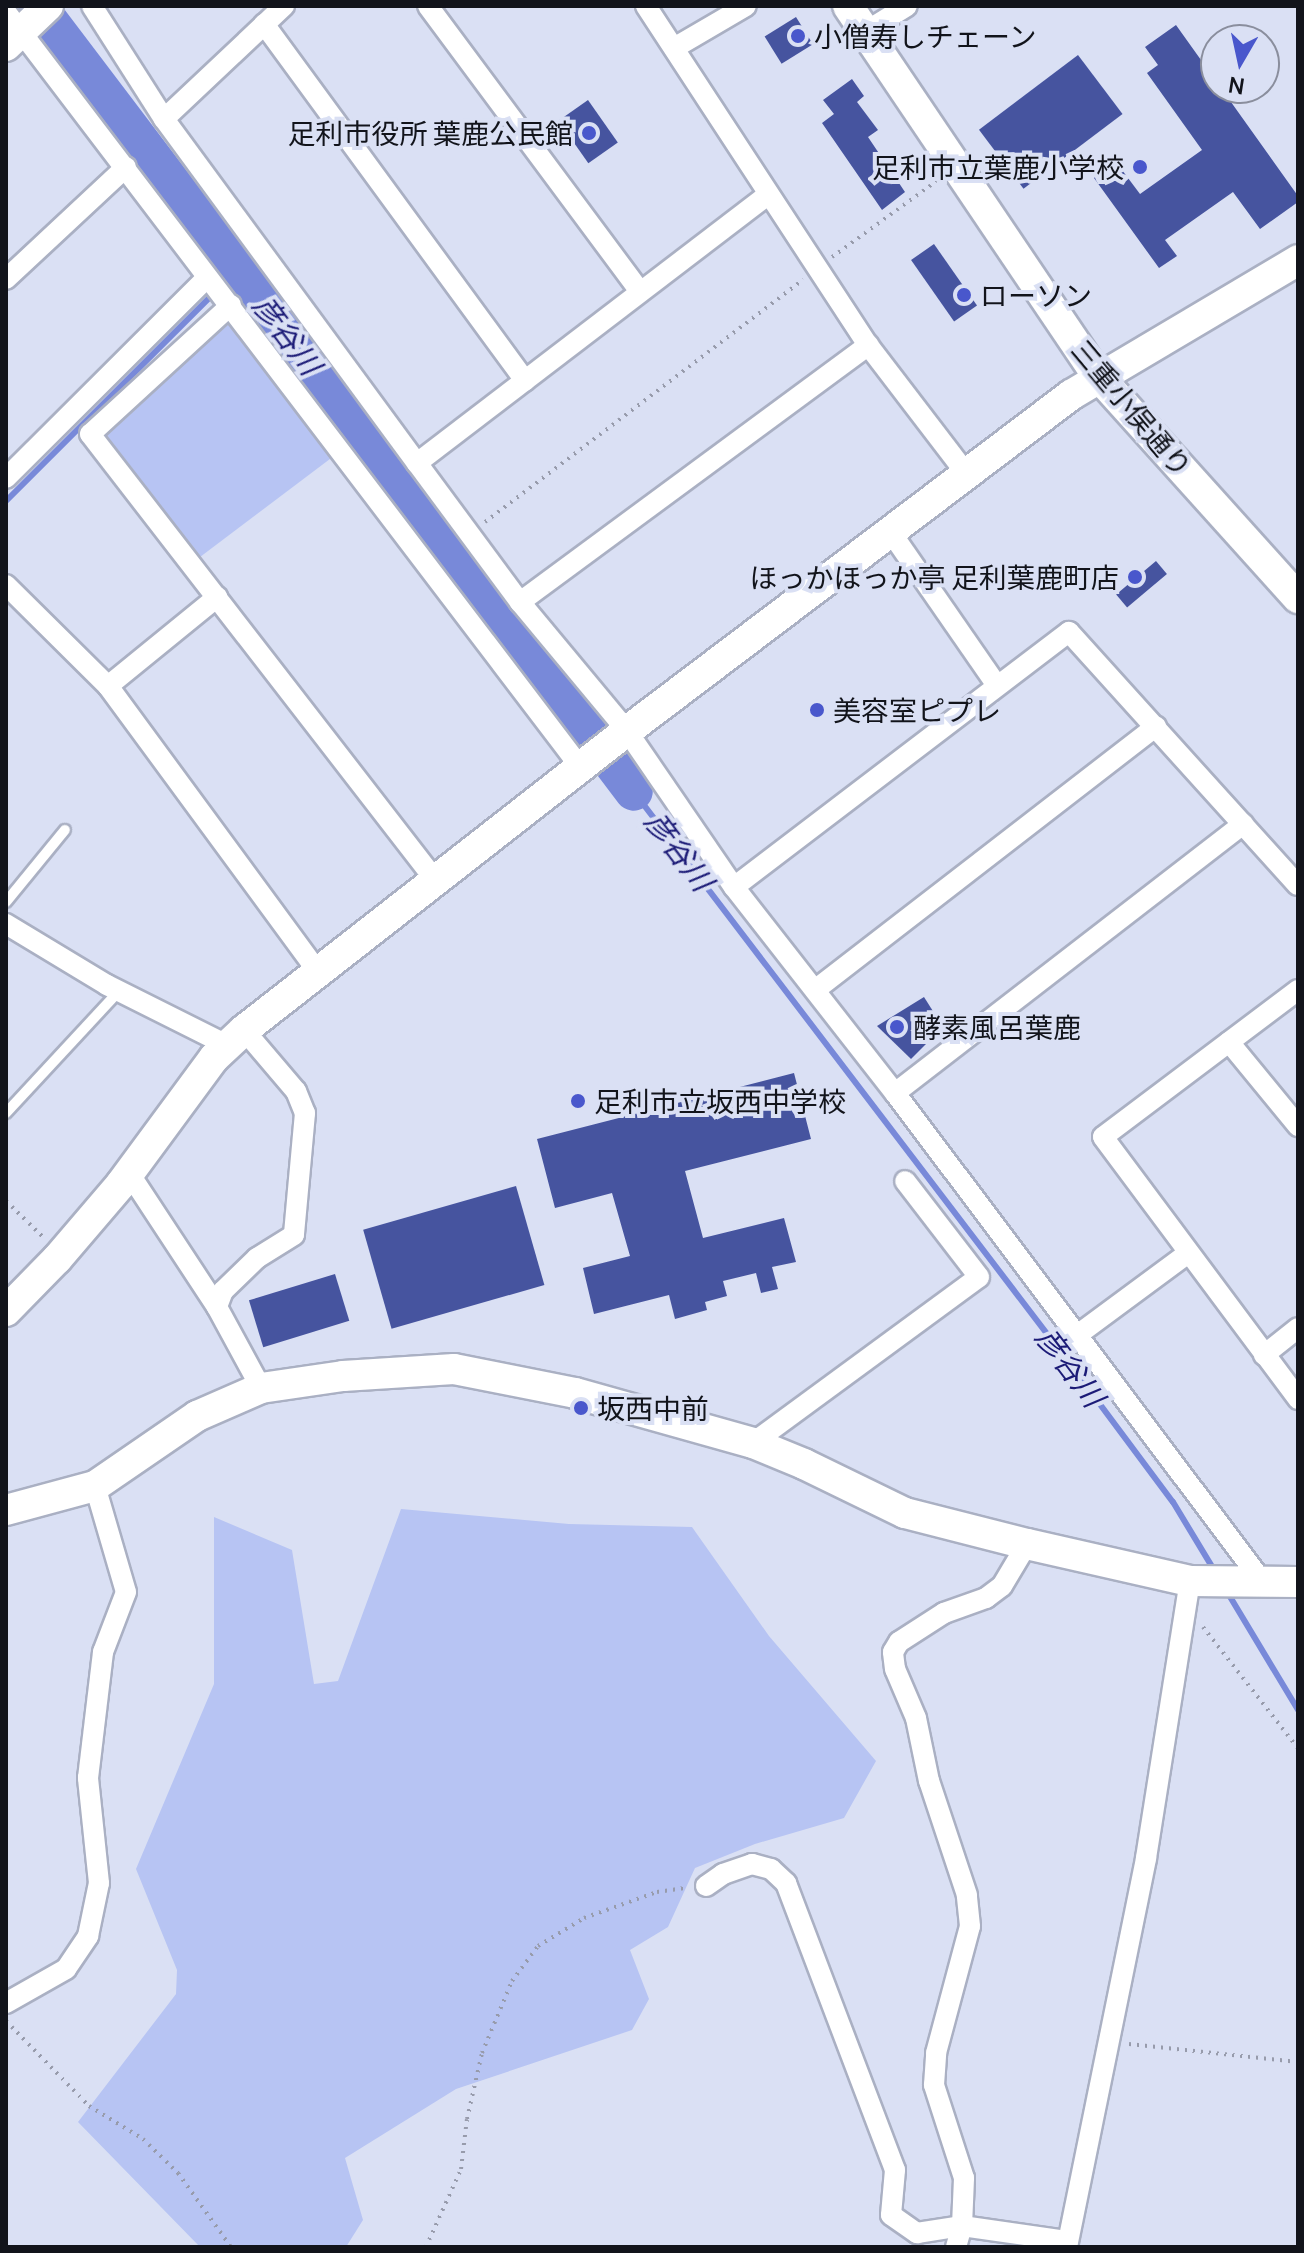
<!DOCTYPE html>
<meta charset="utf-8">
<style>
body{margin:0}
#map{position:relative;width:1304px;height:2253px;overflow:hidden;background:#dae0f4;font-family:Manrope,"Noto Sans JP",sans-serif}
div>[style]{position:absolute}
.green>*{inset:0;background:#b7c4f3;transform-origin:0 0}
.stream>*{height:6px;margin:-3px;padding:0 3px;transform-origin:3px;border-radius:3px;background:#7889d9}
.river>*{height:38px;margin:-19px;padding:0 19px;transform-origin:19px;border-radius:19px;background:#7889d9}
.building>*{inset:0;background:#46549f;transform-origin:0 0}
.path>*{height:4px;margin-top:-2px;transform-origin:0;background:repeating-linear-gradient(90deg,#979bab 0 2px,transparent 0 8px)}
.roads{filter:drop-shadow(2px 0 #aab0c3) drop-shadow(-2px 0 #aab0c3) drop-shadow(0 2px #aab0c3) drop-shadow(0 -2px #aab0c3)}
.lane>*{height:10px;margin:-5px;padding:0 5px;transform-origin:5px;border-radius:5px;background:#fff}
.street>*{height:20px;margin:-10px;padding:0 10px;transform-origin:10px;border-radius:10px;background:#fff}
.secondary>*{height:30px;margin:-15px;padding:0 15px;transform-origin:15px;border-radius:15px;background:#fff}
.dots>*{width:22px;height:22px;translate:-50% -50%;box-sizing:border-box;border:4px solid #dae0f4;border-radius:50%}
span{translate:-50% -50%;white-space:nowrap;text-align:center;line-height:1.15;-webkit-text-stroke:8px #dae0f4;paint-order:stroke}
.poi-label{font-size:28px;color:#12141b}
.left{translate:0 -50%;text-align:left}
.right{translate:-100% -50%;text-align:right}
.street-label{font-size:28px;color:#12141b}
.water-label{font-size:30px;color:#1c1b77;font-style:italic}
.frame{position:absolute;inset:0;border:8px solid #12141b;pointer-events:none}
.north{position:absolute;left:1200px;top:24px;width:80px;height:80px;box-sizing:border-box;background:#dae0f4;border:2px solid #8a8e9d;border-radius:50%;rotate:189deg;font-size:22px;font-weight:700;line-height:32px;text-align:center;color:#12141b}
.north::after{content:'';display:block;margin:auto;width:28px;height:36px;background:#4957cc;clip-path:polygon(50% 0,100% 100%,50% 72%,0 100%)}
</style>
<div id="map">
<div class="green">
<i style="left:230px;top:314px;width:176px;height:178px;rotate:53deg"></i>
<i style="clip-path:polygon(401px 1509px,569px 1524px,692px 1527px,769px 1636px,876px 1761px,844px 1818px,755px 1844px,695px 1868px,668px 1927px,630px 1950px,649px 1999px,632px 2030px,456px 2089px,345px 2158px,363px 2220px,346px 2247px,200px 2247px,78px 2122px,176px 1994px,177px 1970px,136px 1869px,214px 1684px,214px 1517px,292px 1550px,314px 1684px,338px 1681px)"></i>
</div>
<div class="stream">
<i style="left:6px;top:501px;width:327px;rotate:-45deg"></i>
<i style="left:634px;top:792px;width:709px;rotate:52.68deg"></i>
<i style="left:1064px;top:1356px;width:182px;rotate:53.3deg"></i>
<i style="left:1173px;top:1502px;width:79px;rotate:58.9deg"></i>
<i style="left:1226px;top:1590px;width:140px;rotate:59deg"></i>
</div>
<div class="river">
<i style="left:38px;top:6px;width:986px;rotate:52.83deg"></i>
</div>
<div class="building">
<i style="left:796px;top:17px;width:32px;height:37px;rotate:58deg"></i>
<i style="clip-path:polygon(1176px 25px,1216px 81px,1216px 88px,1221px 88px,1298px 196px,1298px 202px,1260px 229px,1233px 192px,1165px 240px,1177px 256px,1159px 268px,1094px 178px,1116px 162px,1140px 194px,1202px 150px,1147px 73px,1158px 65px,1145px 47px)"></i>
<i style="left:1078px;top:55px;width:74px;height:124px;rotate:53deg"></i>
<i style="clip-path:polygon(852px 79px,864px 96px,857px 102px,878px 130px,868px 137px,905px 192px,882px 210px,822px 123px,834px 114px,823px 100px)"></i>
<i style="left:588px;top:100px;width:52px;height:36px;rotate:55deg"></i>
<i style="left:934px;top:244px;width:75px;height:28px;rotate:55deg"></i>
<i style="left:1156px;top:561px;width:17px;height:52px;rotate:50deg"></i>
<i style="clip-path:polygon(924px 997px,943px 1027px,911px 1059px,877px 1026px)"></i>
<i style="clip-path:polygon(794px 1073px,811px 1139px,685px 1171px,703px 1238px,784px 1218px,796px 1262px,772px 1267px,778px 1289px,761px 1293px,756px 1273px,723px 1281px,727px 1296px,705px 1302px,707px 1310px,675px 1319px,669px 1295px,594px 1314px,583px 1268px,630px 1256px,612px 1193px,555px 1208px,537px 1139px)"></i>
<i style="left:516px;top:1186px;width:103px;height:159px;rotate:74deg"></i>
<i style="left:335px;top:1274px;width:49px;height:90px;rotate:73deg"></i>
</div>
<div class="path">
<i style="left:832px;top:257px;width:131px;rotate:-36deg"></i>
<i style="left:485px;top:522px;width:400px;rotate:-37.3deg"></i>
<i style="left:6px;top:1201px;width:52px;rotate:44.2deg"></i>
<i style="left:1203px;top:1627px;width:154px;rotate:51.9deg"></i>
<i style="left:6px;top:2021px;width:119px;rotate:45.7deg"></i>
<i style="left:89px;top:2106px;width:63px;rotate:31.4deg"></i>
<i style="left:143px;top:2139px;width:49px;rotate:44.2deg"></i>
<i style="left:178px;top:2173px;width:91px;rotate:54.4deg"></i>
<i style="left:1129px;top:2044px;width:170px;rotate:6.1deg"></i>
<i style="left:426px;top:2247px;width:85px;rotate:-65.8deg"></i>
<i style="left:461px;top:2169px;width:50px;rotate:-83.2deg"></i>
<i style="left:467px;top:2119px;width:68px;rotate:-77.2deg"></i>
<i style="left:482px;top:2053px;width:78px;rotate:-67.4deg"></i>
<i style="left:512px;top:1981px;width:44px;rotate:-53.4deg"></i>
<i style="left:538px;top:1946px;width:54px;rotate:-31.3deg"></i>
<i style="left:584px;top:1918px;width:77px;rotate:-19.6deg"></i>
<i style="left:657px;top:1892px;width:30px;rotate:-8deg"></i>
</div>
<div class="roads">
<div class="lane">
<i style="left:6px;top:902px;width:93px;rotate:-50.7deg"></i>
<i style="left:6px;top:1113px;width:166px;rotate:-47.2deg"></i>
</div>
<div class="street">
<i style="left:92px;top:6px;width:134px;rotate:57.5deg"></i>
<i style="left:164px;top:119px;width:427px;rotate:53.7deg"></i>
<i style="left:417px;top:463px;width:173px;rotate:53.5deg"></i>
<i style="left:520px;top:602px;width:168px;rotate:50.3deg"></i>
<i style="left:627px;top:731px;width:189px;rotate:55.6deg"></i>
<i style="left:734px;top:887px;width:261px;rotate:52deg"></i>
<i style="left:895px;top:1093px;width:609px;rotate:53.07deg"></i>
<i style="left:428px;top:6px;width:355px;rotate:53.4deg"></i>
<i style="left:646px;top:6px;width:405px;rotate:56.8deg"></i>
<i style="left:868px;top:345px;width:161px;rotate:52.6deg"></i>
<i style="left:6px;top:12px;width:950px;rotate:52.74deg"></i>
<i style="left:264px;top:24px;width:442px;rotate:53.8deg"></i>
<i style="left:865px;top:32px;width:49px;rotate:-31.8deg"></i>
<i style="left:674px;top:48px;width:83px;rotate:-30.3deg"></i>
<i style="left:164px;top:119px;width:165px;rotate:-43.3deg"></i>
<i style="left:6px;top:279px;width:164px;rotate:-43deg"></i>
<i style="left:231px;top:305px;width:191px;rotate:137.5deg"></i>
<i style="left:90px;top:434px;width:565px;rotate:52.26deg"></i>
<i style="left:417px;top:463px;width:442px;rotate:-37.4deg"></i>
<i style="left:6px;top:478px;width:282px;rotate:-44.9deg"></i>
<i style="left:890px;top:531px;width:186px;rotate:55.3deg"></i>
<i style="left:6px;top:585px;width:144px;rotate:44.7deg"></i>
<i style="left:108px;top:686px;width:355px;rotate:53.7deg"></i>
<i style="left:520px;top:602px;width:433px;rotate:-36.4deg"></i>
<i style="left:108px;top:686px;width:141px;rotate:-39.2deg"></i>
<i style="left:734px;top:887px;width:421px;rotate:-37.3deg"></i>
<i style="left:1069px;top:632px;width:341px;rotate:47.9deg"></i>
<i style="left:6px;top:924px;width:118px;rotate:31.1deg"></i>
<i style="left:107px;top:985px;width:134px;rotate:26.6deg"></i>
<i style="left:815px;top:990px;width:431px;rotate:-37.7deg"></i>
<i style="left:1298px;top:990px;width:244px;rotate:143deg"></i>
<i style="left:1103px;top:1137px;width:327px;rotate:53.3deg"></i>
<i style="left:244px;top:1030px;width:80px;rotate:49.6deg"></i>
<i style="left:296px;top:1091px;width:24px;rotate:68deg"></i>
<i style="left:305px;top:1113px;width:122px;rotate:95.2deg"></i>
<i style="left:294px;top:1235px;width:44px;rotate:148.1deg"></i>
<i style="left:257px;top:1258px;width:47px;rotate:135.9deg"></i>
<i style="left:223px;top:1291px;width:17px;rotate:111deg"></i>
<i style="left:217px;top:1307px;width:92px;rotate:61.5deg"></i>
<i style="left:1229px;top:1042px;width:109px;rotate:50.6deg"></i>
<i style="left:895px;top:1093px;width:440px;rotate:-37.7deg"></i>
<i style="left:129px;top:1173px;width:160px;rotate:56.7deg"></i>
<i style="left:1076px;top:1336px;width:138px;rotate:-36.5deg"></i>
<i style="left:1264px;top:1355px;width:43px;rotate:-38.5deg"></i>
<i style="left:753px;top:1443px;width:280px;rotate:-36.3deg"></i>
<i style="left:979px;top:1277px;width:121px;rotate:-127.6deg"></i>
<i style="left:706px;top:1886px;width:21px;rotate:-35deg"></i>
<i style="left:723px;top:1874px;width:31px;rotate:-19deg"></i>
<i style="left:752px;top:1864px;width:20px;rotate:15deg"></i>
<i style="left:771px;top:1869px;width:21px;rotate:43deg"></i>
<i style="left:786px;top:1883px;width:307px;rotate:69.2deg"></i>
<i style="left:895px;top:2170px;width:45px;rotate:95.1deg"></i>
<i style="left:891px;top:2215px;width:32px;rotate:35deg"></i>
<i style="left:917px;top:2233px;width:46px;rotate:-8.8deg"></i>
<i style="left:962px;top:2226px;width:107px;rotate:8.1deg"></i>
<i style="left:6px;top:2003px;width:69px;rotate:-29.5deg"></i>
<i style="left:66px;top:1969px;width:40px;rotate:-56deg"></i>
<i style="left:88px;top:1936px;width:54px;rotate:-78.3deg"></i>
<i style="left:99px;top:1883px;width:106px;rotate:-96deg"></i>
<i style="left:88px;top:1778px;width:127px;rotate:-83.2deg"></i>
<i style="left:103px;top:1652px;width:64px;rotate:-69deg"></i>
<i style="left:126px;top:1592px;width:110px;rotate:-106.3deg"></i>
<i style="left:956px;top:2247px;width:22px;rotate:-74deg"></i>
<i style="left:962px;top:2226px;width:48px;rotate:-87.6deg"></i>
<i style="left:964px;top:2178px;width:98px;rotate:-107.9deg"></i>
<i style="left:934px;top:2085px;width:32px;rotate:-86deg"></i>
<i style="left:936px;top:2053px;width:131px;rotate:-75deg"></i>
<i style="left:970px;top:1926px;width:31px;rotate:-96deg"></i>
<i style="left:967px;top:1895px;width:120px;rotate:-108.4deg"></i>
<i style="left:929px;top:1781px;width:64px;rotate:-101.7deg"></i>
<i style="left:916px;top:1718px;width:53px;rotate:-113.2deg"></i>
<i style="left:895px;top:1669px;width:17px;rotate:-97deg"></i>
<i style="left:893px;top:1652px;width:12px;rotate:-59deg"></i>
<i style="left:899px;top:1642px;width:54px;rotate:-32.8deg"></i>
<i style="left:944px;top:1613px;width:45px;rotate:-19.7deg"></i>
<i style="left:986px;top:1598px;width:20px;rotate:-37deg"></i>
<i style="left:1002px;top:1586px;width:49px;rotate:-59.2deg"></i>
<i style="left:1067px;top:2247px;width:397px;rotate:-78.5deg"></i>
<i style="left:1146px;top:1858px;width:280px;rotate:-81deg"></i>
</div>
<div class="secondary">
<i style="left:848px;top:6px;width:447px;rotate:56deg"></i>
<i style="left:1098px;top:376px;width:299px;rotate:48deg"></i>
<i style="left:6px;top:46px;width:58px;rotate:-43.6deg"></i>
<i style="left:6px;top:1311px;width:73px;rotate:-45.6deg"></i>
<i style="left:57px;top:1259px;width:99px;rotate:-49.5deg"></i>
<i style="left:121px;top:1184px;width:157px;rotate:-53.6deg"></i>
<i style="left:214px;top:1058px;width:41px;rotate:-43deg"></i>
<i style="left:244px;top:1030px;width:486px;rotate:-38deg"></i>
<i style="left:627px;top:731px;width:557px;rotate:-37.12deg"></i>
<i style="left:1071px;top:395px;width:264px;rotate:-30.7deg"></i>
<i style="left:6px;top:1510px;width:92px;rotate:-15.1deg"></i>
<i style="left:95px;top:1486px;width:124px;rotate:-34.5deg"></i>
<i style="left:197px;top:1416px;width:70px;rotate:-23.6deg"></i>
<i style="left:261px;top:1388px;width:83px;rotate:-8.3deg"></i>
<i style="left:343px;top:1376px;width:111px;rotate:-3.6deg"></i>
<i style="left:454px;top:1369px;width:123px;rotate:11.2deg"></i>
<i style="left:575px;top:1393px;width:185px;rotate:15.7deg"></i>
<i style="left:753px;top:1443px;width:55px;rotate:22.4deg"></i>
<i style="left:804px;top:1464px;width:112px;rotate:25.9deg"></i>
<i style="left:905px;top:1513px;width:126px;rotate:14.3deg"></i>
<i style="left:1027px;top:1544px;width:167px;rotate:12.8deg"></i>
<i style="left:1190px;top:1581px;width:108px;rotate:0.5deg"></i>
</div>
</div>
<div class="dots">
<i style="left:798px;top:36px;background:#4957cc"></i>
<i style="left:589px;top:133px;background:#4957cc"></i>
<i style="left:1140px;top:167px;background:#4957cc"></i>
<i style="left:964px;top:295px;background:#4957cc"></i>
<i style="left:1135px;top:577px;background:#4957cc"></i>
<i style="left:817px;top:710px;background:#4957cc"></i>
<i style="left:897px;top:1027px;background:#4957cc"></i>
<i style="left:578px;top:1101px;background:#4957cc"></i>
<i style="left:581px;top:1408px;background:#4957cc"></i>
</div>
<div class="poi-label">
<span class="left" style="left:814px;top:36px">小僧寿しチェーン</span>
<span class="right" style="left:573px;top:133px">足利市役所 葉鹿公民館</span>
<span class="right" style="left:1124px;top:167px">足利市立葉鹿小学校</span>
<span class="left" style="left:980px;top:295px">ローソン</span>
<span class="right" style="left:1119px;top:577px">ほっかほっか亭 足利葉鹿町店</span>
<span class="left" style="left:833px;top:710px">美容室ピプレ</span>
<span class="left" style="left:913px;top:1027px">酵素風呂葉鹿</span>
<span class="left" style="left:594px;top:1101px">足利市立坂西中学校</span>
<span class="left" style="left:597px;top:1408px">坂西中前</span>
</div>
<div class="street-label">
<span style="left:1132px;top:408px;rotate:50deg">三重小俣通り</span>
</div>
<div class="water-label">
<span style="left:287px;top:335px;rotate:53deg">彦谷川</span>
<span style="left:679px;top:851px;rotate:53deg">彦谷川</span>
<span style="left:1070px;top:1367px;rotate:53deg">彦谷川</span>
</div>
<div class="frame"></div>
<div class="north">N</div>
</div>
